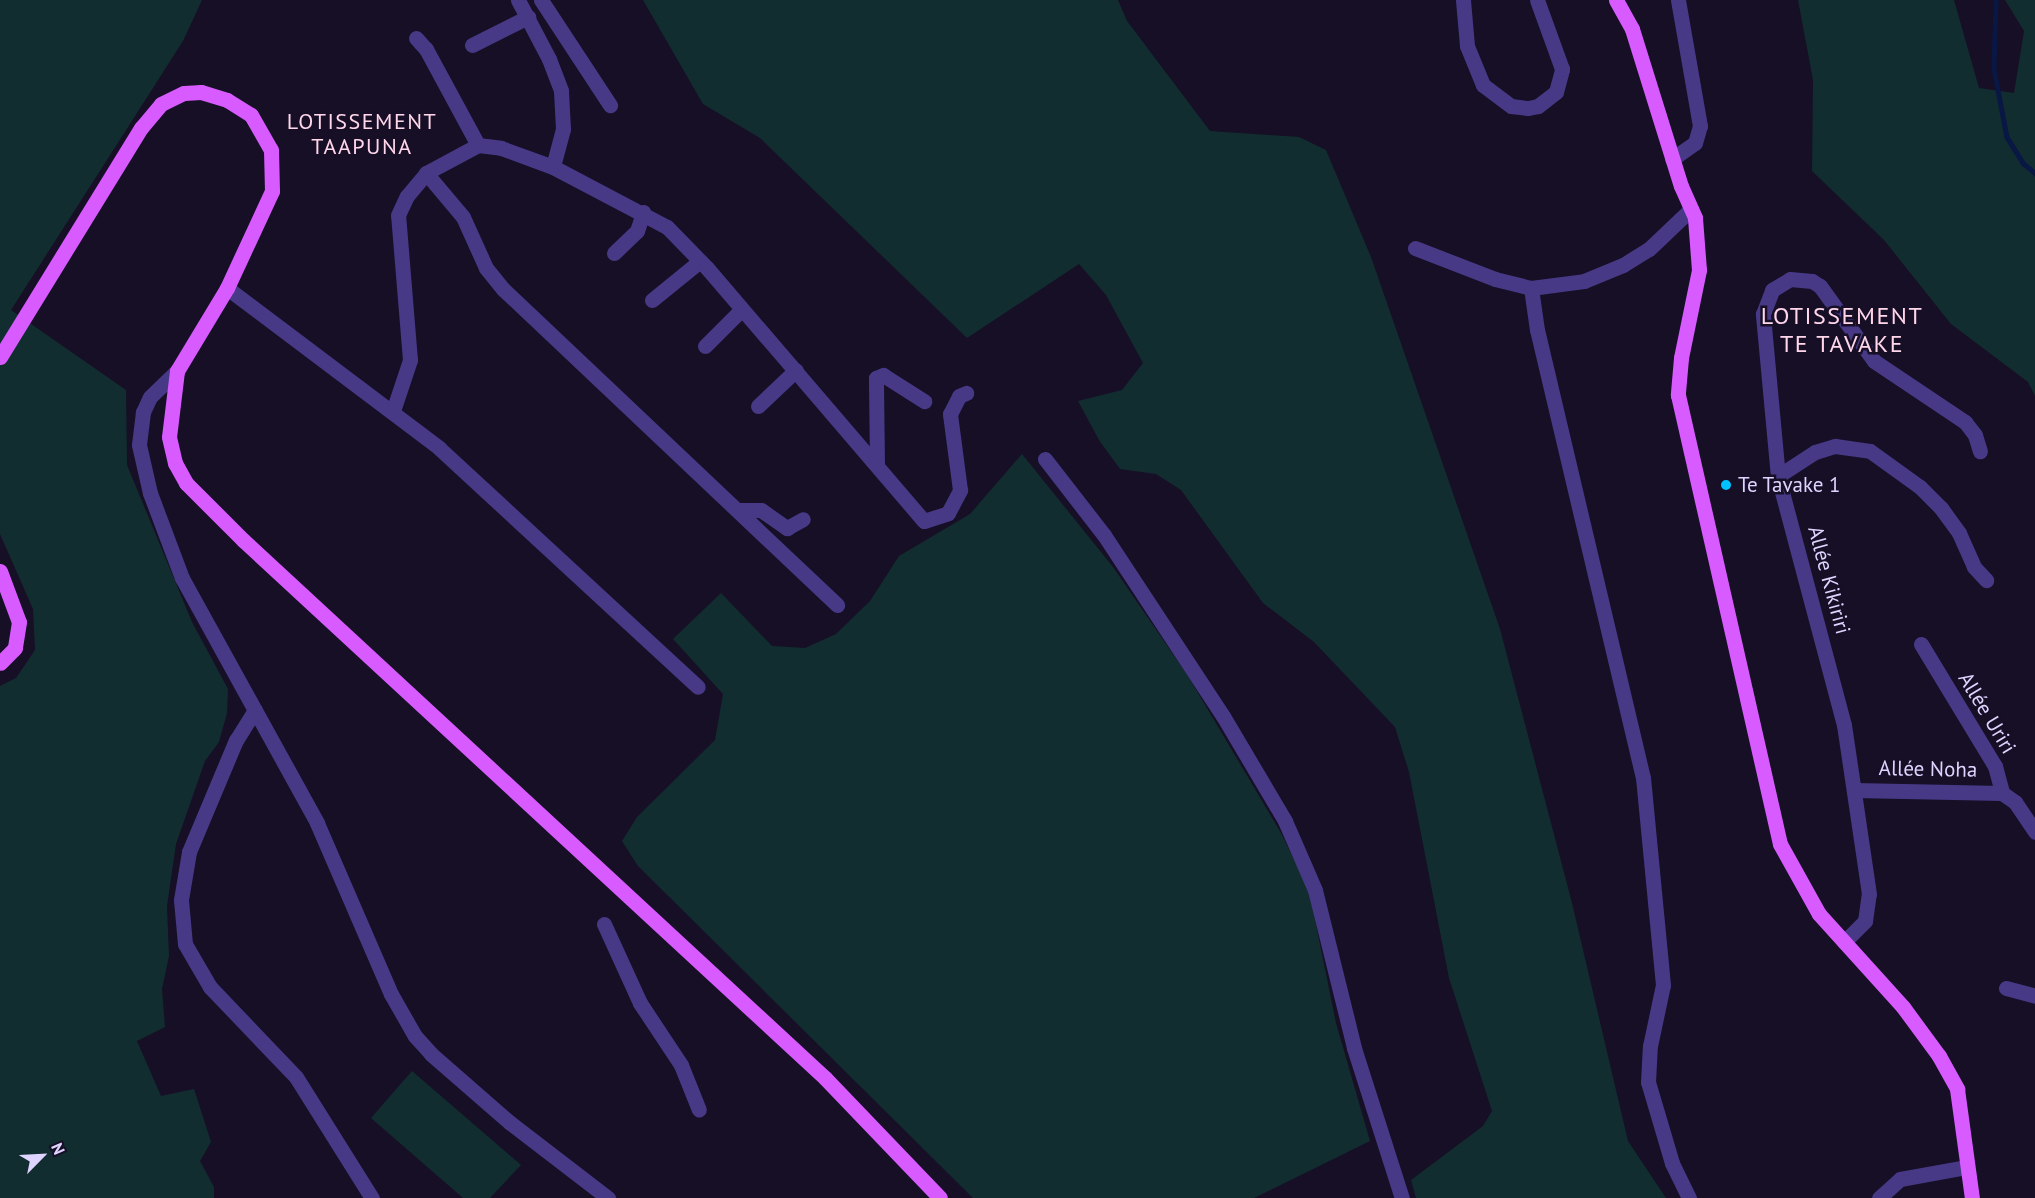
<!DOCTYPE html>
<meta charset="utf-8">
<style>
body{margin:0}
#map{position:relative;width:2035px;height:1198px;overflow:hidden;background:#160f26;font-family:"PT Sans",sans-serif}
div>[style]{position:absolute}
.green>*{inset:0;background:#122d30}
.stream>*{height:4.5px;margin:-2.25px;padding:0 2.25px;transform-origin:2.25px;border-radius:2.25px;background:#091744}
.minor>*{height:15px;margin:-7.5px;padding:0 7.5px;transform-origin:7.5px;border-radius:7.5px;background:#473986}
.major>*{height:15px;margin:-7.5px;padding:0 7.5px;transform-origin:7.5px;border-radius:7.5px;background:#d85bff}
.dots>*{width:16px;height:16px;translate:-50% -50%;box-sizing:border-box;border:3px solid #160f26;border-radius:50%}
span{translate:-50% -50%;white-space:nowrap;text-align:center;line-height:1.15;-webkit-text-stroke:5px #160f26;paint-order:stroke}
.poi-label{font-size:21px;color:#dfd4ff}
.left{translate:0 -50%;text-align:left}
.street-label{font-size:21px;color:#dfd4ff}
.neighbourhood-label{font-size:22px;color:#ffd6ea;letter-spacing:1.5px}
.quarter-label{font-size:24px;color:#ffd6ea;letter-spacing:1.5px}
.north{position:absolute;left:12px;top:1126px;width:60px;height:60px;-webkit-text-stroke:4px #160f26;paint-order:stroke;rotate:66deg;font-size:16px;font-weight:700;line-height:24px;text-align:center;color:#dfd4ff}
.north::after{content:'';display:block;margin:auto;width:21px;height:27px;background:#dfd4ff;clip-path:polygon(50% 0,100% 100%,50% 72%,0 100%)}
</style>
<div id="map">
<div class="green">
<i style="clip-path:polygon(0 0,202px 0,183px 41px,11px 310px,126px 390px,127px 465px,192px 622px,228px 689px,227px 713px,219px 742px,205px 761px,176px 844px,167px 906px,169px 956px,162px 989px,165px 1027px,137px 1041px,161px 1096px,194px 1089px,211px 1142px,200px 1161px,214px 1187px,214px 1198px,0 1198px,0 686px,16px 678px,35px 650px,33px 609px,0 534px)"></i>
<i style="clip-path:polygon(643px 0,1118px 0,1127px 21px,1210px 131px,1299px 137px,1326px 150px,1371px 257px,1500px 629px,1572px 903px,1628px 1141px,1666px 1198px,1416px 1198px,1411px 1180px,1483px 1126px,1492px 1111px,1449px 978px,1409px 772px,1395px 727px,1314px 642px,1263px 603px,1181px 490px,1156px 474px,1120px 469px,1099px 440px,1078px 401px,1122px 390px,1143px 363px,1106px 295px,1079px 264px,967px 338px,760px 138px,703px 104px)"></i>
<i style="clip-path:polygon(1798px 0,1954px 0,1979px 88px,2014px 93px,2024px 31px,2005px 0,2035px 0,2035px 396px,2028px 382px,1951px 324px,1884px 240px,1812px 171px,1813px 80px)"></i>
<i style="clip-path:polygon(1022px 454px,1113px 567px,1188px 676px,1281px 833px,1309px 890px,1336px 1023px,1370px 1141px,1254px 1198px,973px 1198px,638px 866px,622px 841px,637px 817px,715px 740px,723px 694px,673px 639px,721px 593px,772px 646px,805px 648px,836px 634px,870px 601px,899px 556px,970px 514px)"></i>
<i style="clip-path:polygon(412px 1071px,521px 1165px,490px 1198px,463px 1198px,371px 1118px)"></i>
</div>
<div class="stream">
<i style="left:1996px;top:0;width:69px;rotate:91.7deg"></i>
<i style="left:1994px;top:69px;width:69px;rotate:79.2deg"></i>
<i style="left:2007px;top:137px;width:31px;rotate:58deg"></i>
<i style="left:2023px;top:163px;width:16px;rotate:40deg"></i>
</div>
<div class="minor">
<i style="left:518px;top:0;width:67px;rotate:62.3deg"></i>
<i style="left:549px;top:59px;width:34px;rotate:69deg"></i>
<i style="left:561px;top:91px;width:38px;rotate:87deg"></i>
<i style="left:563px;top:129px;width:39px;rotate:105deg"></i>
<i style="left:541px;top:0;width:126px;rotate:56.7deg"></i>
<i style="left:1463px;top:0;width:46px;rotate:85deg"></i>
<i style="left:1467px;top:46px;width:42px;rotate:67.7deg"></i>
<i style="left:1483px;top:85px;width:35px;rotate:37deg"></i>
<i style="left:1511px;top:106px;width:17px;rotate:7deg"></i>
<i style="left:1528px;top:108px;width:10px;rotate:-11deg"></i>
<i style="left:1538px;top:106px;width:23px;rotate:-38deg"></i>
<i style="left:1556px;top:92px;width:24px;rotate:-75deg"></i>
<i style="left:1562px;top:69px;width:73px;rotate:-109.9deg"></i>
<i style="left:416px;top:38px;width:15px;rotate:48deg"></i>
<i style="left:426px;top:49px;width:109px;rotate:61.6deg"></i>
<i style="left:472px;top:45px;width:63px;rotate:-26.6deg"></i>
<i style="left:1672px;top:159px;width:28px;rotate:-35deg"></i>
<i style="left:1695px;top:143px;width:18px;rotate:-74deg"></i>
<i style="left:1700px;top:126px;width:128px;rotate:-99.9deg"></i>
<i style="left:426px;top:173px;width:57px;rotate:49.9deg"></i>
<i style="left:463px;top:217px;width:56px;rotate:65.7deg"></i>
<i style="left:486px;top:268px;width:27px;rotate:51deg"></i>
<i style="left:503px;top:289px;width:460px;rotate:43.4deg"></i>
<i style="left:1415px;top:248px;width:86px;rotate:21.2deg"></i>
<i style="left:1495px;top:279px;width:37px;rotate:14deg"></i>
<i style="left:614px;top:253px;width:32px;rotate:-44deg"></i>
<i style="left:637px;top:231px;width:20px;rotate:-72deg"></i>
<i style="left:227px;top:288px;width:266px;rotate:37deg"></i>
<i style="left:439px;top:448px;width:352px;rotate:42.7deg"></i>
<i style="left:652px;top:300px;width:62px;rotate:-39.1deg"></i>
<i style="left:705px;top:346px;width:52px;rotate:-45deg"></i>
<i style="left:177px;top:371px;width:37px;rotate:136deg"></i>
<i style="left:150px;top:397px;width:17px;rotate:115deg"></i>
<i style="left:143px;top:412px;width:33px;rotate:97deg"></i>
<i style="left:139px;top:445px;width:49px;rotate:77.1deg"></i>
<i style="left:150px;top:493px;width:91px;rotate:69.4deg"></i>
<i style="left:182px;top:578px;width:280px;rotate:61.1deg"></i>
<i style="left:317px;top:823px;width:186px;rotate:66.6deg"></i>
<i style="left:391px;top:994px;width:48px;rotate:60.3deg"></i>
<i style="left:415px;top:1036px;width:24px;rotate:48deg"></i>
<i style="left:431px;top:1054px;width:103px;rotate:41.1deg"></i>
<i style="left:509px;top:1122px;width:125px;rotate:37.5deg"></i>
<i style="left:758px;top:406px;width:52px;rotate:-43.5deg"></i>
<i style="left:393px;top:411px;width:54px;rotate:-71.6deg"></i>
<i style="left:410px;top:360px;width:145px;rotate:-94.7deg"></i>
<i style="left:398px;top:215px;width:21px;rotate:-65deg"></i>
<i style="left:407px;top:196px;width:30px;rotate:-50deg"></i>
<i style="left:426px;top:173px;width:59px;rotate:-28.3deg"></i>
<i style="left:478px;top:145px;width:23px;rotate:7deg"></i>
<i style="left:501px;top:148px;width:55px;rotate:20.1deg"></i>
<i style="left:553px;top:167px;width:129px;rotate:27.8deg"></i>
<i style="left:667px;top:227px;width:57px;rotate:45.7deg"></i>
<i style="left:707px;top:268px;width:333px;rotate:49.4deg"></i>
<i style="left:924px;top:521px;width:25px;rotate:-18deg"></i>
<i style="left:948px;top:513px;width:26px;rotate:-62deg"></i>
<i style="left:960px;top:490px;width:77px;rotate:-97.5deg"></i>
<i style="left:950px;top:414px;width:20px;rotate:-63deg"></i>
<i style="left:959px;top:396px;width:8px;rotate:-23deg"></i>
<i style="left:1045px;top:459px;width:96px;rotate:52.2deg"></i>
<i style="left:1104px;top:535px;width:217px;rotate:56.7deg"></i>
<i style="left:1223px;top:716px;width:122px;rotate:59.4deg"></i>
<i style="left:1285px;top:821px;width:75px;rotate:66.5deg"></i>
<i style="left:1315px;top:890px;width:163px;rotate:76.1deg"></i>
<i style="left:1354px;top:1048px;width:157px;rotate:72.3deg"></i>
<i style="left:877px;top:465px;width:87px;rotate:-90.7deg"></i>
<i style="left:876px;top:378px;width:8px;rotate:-23deg"></i>
<i style="left:883px;top:375px;width:49px;rotate:32.4deg"></i>
<i style="left:1778px;top:476px;width:44px;rotate:-33deg"></i>
<i style="left:1815px;top:452px;width:21px;rotate:-17deg"></i>
<i style="left:1835px;top:446px;width:35px;rotate:8deg"></i>
<i style="left:1870px;top:451px;width:62px;rotate:35.8deg"></i>
<i style="left:1920px;top:487px;width:30px;rotate:45deg"></i>
<i style="left:1941px;top:508px;width:31px;rotate:54deg"></i>
<i style="left:1959px;top:533px;width:37px;rotate:66deg"></i>
<i style="left:1974px;top:567px;width:18px;rotate:47deg"></i>
<i style="left:737px;top:510px;width:24px"></i>
<i style="left:761px;top:510px;width:32px;rotate:35deg"></i>
<i style="left:787px;top:528px;width:18px;rotate:-29deg"></i>
<i style="left:1921px;top:644px;width:143px;rotate:58.8deg"></i>
<i style="left:1995px;top:766px;width:28px;rotate:75deg"></i>
<i style="left:2002px;top:793px;width:16px;rotate:35deg"></i>
<i style="left:2015px;top:802px;width:36px;rotate:56deg"></i>
<i style="left:255px;top:710px;width:36px;rotate:122deg"></i>
<i style="left:236px;top:740px;width:121px;rotate:112.8deg"></i>
<i style="left:189px;top:852px;width:49px;rotate:99.5deg"></i>
<i style="left:181px;top:900px;width:44px;rotate:84.8deg"></i>
<i style="left:185px;top:944px;width:50px;rotate:59.8deg"></i>
<i style="left:210px;top:987px;width:124px;rotate:46.3deg"></i>
<i style="left:296px;top:1077px;width:143px;rotate:57.9deg"></i>
<i style="left:1854px;top:790px;width:148px;rotate:1.2deg"></i>
<i style="left:604px;top:924px;width:87px;rotate:65.5deg"></i>
<i style="left:640px;top:1003px;width:74px;rotate:56.5deg"></i>
<i style="left:681px;top:1065px;width:48px;rotate:68.2deg"></i>
<i style="left:1844px;top:942px;width:30px;rotate:-45deg"></i>
<i style="left:1865px;top:921px;width:27px;rotate:-82deg"></i>
<i style="left:1869px;top:894px;width:171px;rotate:-98.4deg"></i>
<i style="left:1844px;top:725px;width:257px;rotate:-104.9deg"></i>
<i style="left:1778px;top:477px;width:164px;rotate:-95.3deg"></i>
<i style="left:1763px;top:314px;width:26px;rotate:-69deg"></i>
<i style="left:1772px;top:290px;width:21px;rotate:-31deg"></i>
<i style="left:1790px;top:279px;width:22px;rotate:5deg"></i>
<i style="left:1812px;top:281px;width:9px;rotate:32deg"></i>
<i style="left:1820px;top:286px;width:92px;rotate:54.2deg"></i>
<i style="left:1874px;top:361px;width:110px;rotate:33.8deg"></i>
<i style="left:1965px;top:422px;width:16px;rotate:52deg"></i>
<i style="left:1975px;top:435px;width:17px;rotate:73deg"></i>
<i style="left:2006px;top:988px;width:30px;rotate:15deg"></i>
<i style="left:1689px;top:1198px;width:39px;rotate:-116deg"></i>
<i style="left:1672px;top:1163px;width:84px;rotate:-106.5deg"></i>
<i style="left:1648px;top:1082px;width:36px;rotate:-87deg"></i>
<i style="left:1650px;top:1046px;width:62px;rotate:-78deg"></i>
<i style="left:1663px;top:985px;width:208px;rotate:-95.5deg"></i>
<i style="left:1643px;top:778px;width:460px;rotate:-103.3deg"></i>
<i style="left:1537px;top:330px;width:42px;rotate:-98.1deg"></i>
<i style="left:1531px;top:288px;width:53px;rotate:-7.5deg"></i>
<i style="left:1584px;top:281px;width:42px;rotate:-22.3deg"></i>
<i style="left:1623px;top:265px;width:31px;rotate:-32deg"></i>
<i style="left:1649px;top:249px;width:58px;rotate:-43.6deg"></i>
<i style="left:1879px;top:1198px;width:28px;rotate:-42deg"></i>
<i style="left:1900px;top:1179px;width:68px;rotate:-10.2deg"></i>
</div>
<div class="major">
<i style="left:1616px;top:0;width:33px;rotate:61deg"></i>
<i style="left:1632px;top:29px;width:164px;rotate:72.7deg"></i>
<i style="left:1681px;top:186px;width:35px;rotate:66deg"></i>
<i style="left:1695px;top:218px;width:52px;rotate:85.6deg"></i>
<i style="left:1699px;top:270px;width:90px;rotate:101.6deg"></i>
<i style="left:1681px;top:358px;width:37px;rotate:95deg"></i>
<i style="left:1678px;top:395px;width:460px;rotate:77.2deg"></i>
<i style="left:1780px;top:844px;width:80px;rotate:60.9deg"></i>
<i style="left:1819px;top:914px;width:125px;rotate:47.9deg"></i>
<i style="left:1903px;top:1007px;width:61px;rotate:53.7deg"></i>
<i style="left:1939px;top:1056px;width:38px;rotate:61deg"></i>
<i style="left:1957px;top:1089px;width:110px;rotate:82.2deg"></i>
<i style="left:0;top:357px;width:269px;rotate:-58.4deg"></i>
<i style="left:141px;top:128px;width:31px;rotate:-50deg"></i>
<i style="left:161px;top:104px;width:25px;rotate:-26deg"></i>
<i style="left:184px;top:93px;width:17px;rotate:-3deg"></i>
<i style="left:201px;top:92px;width:27px;rotate:17deg"></i>
<i style="left:227px;top:100px;width:28px;rotate:32deg"></i>
<i style="left:251px;top:115px;width:40px;rotate:60.3deg"></i>
<i style="left:271px;top:150px;width:41px;rotate:88.6deg"></i>
<i style="left:272px;top:191px;width:107px;rotate:114.9deg"></i>
<i style="left:227px;top:288px;width:97px;rotate:121.1deg"></i>
<i style="left:177px;top:371px;width:66px;rotate:96.9deg"></i>
<i style="left:169px;top:437px;width:27px;rotate:77deg"></i>
<i style="left:175px;top:463px;width:23px;rotate:61deg"></i>
<i style="left:186px;top:483px;width:81px;rotate:45deg"></i>
<i style="left:243px;top:540px;width:793px;rotate:42.75deg"></i>
<i style="left:825px;top:1078px;width:166px;rotate:46.2deg"></i>
<i style="left:0;top:571px;width:54px;rotate:69.6deg"></i>
<i style="left:19px;top:622px;width:26px;rotate:99deg"></i>
<i style="left:15px;top:648px;width:21px;rotate:135deg"></i>
</div>
<div class="dots">
<i style="left:1726px;top:485px;background:#00c2ff"></i>
</div>
<div class="poi-label">
<span class="left" style="left:1738px;top:485px">Te Tavake 1</span>
</div>
<div class="street-label">
<span style="left:1829px;top:580px;rotate:75deg">Allée Kikiriri</span>
<span style="left:1987px;top:713px;rotate:59deg">Allée Uriri</span>
<span style="left:1928px;top:769px;rotate:1deg">Allée Noha</span>
</div>
<div class="neighbourhood-label">
<span style="left:362px;top:134px">LOTISSEMENT<br>TAAPUNA</span>
</div>
<div class="quarter-label">
<span style="left:1842px;top:330px">LOTISSEMENT<br>TE TAVAKE</span>
</div>
<div class="north">N</div>
</div>
